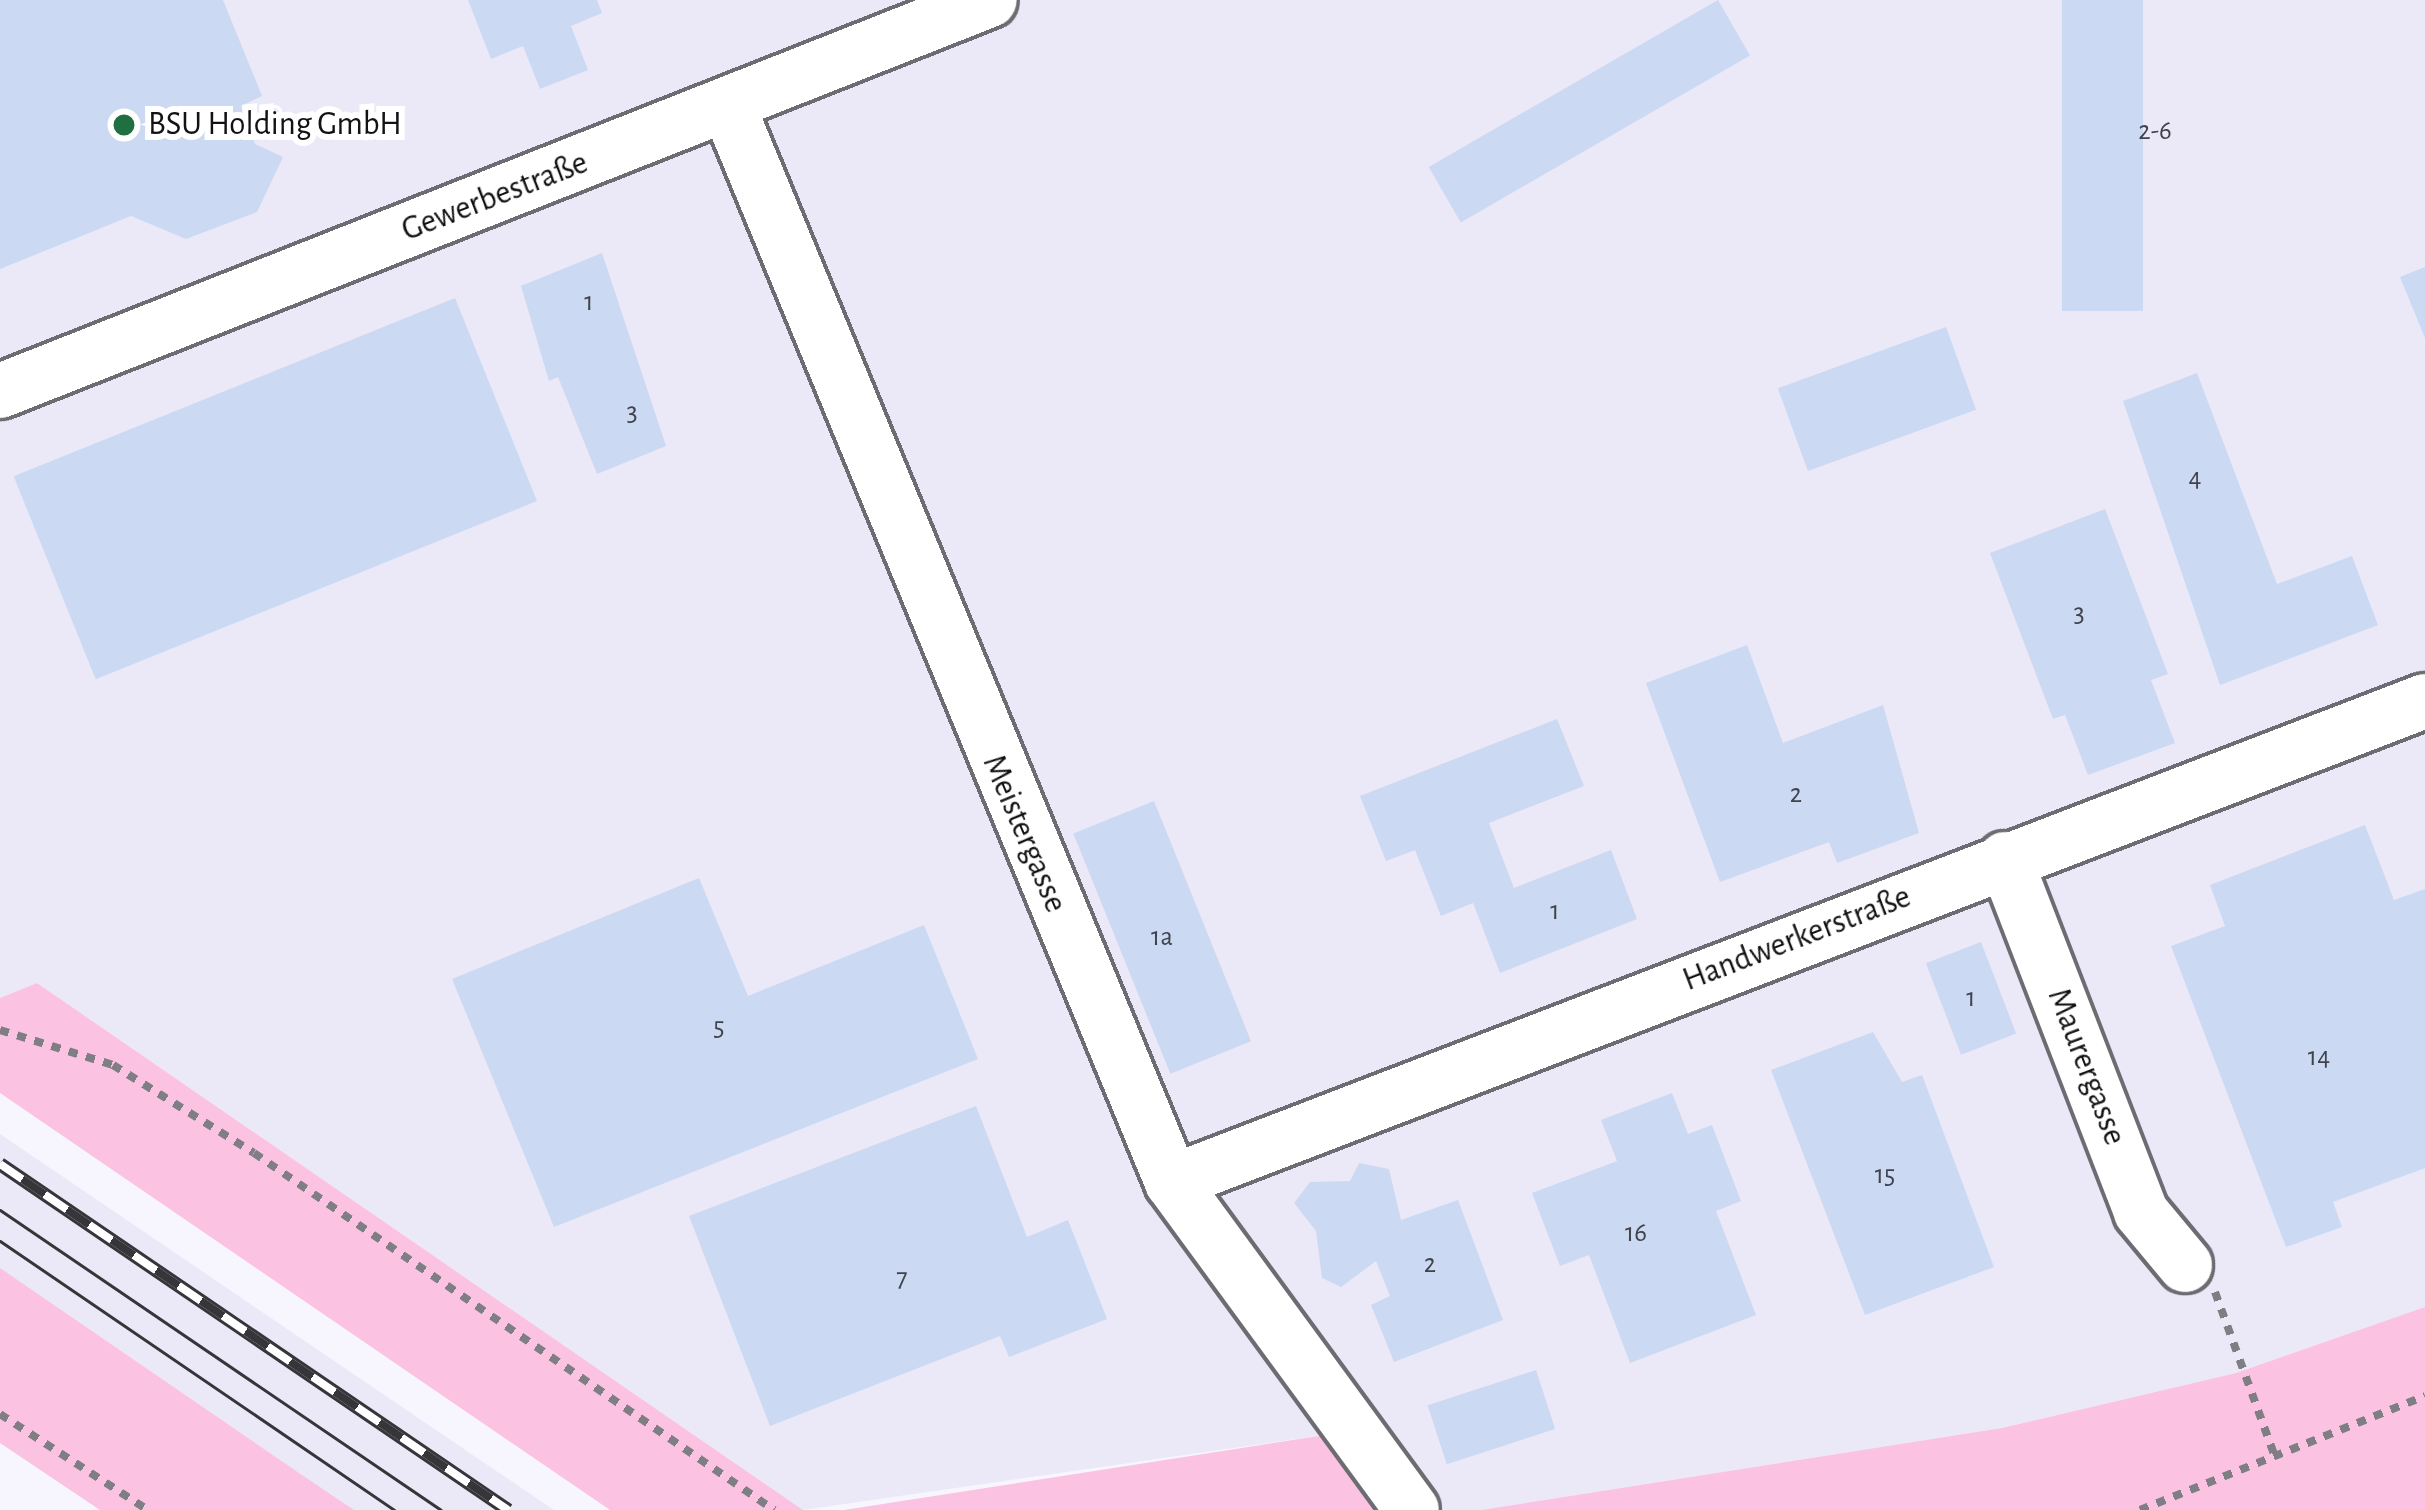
<!DOCTYPE html>
<meta charset="utf-8">
<style>
body{margin:0}
#map{position:relative;width:2425px;height:1510px;overflow:hidden;background:#f7f6fe;font-family:"Alegreya Sans",sans-serif}
div>[style]{position:absolute}
.built>*{inset:0;background:#ebe9f7}
.green>*{inset:0;background:#fcc2e1}
.building>*{inset:0;background:#ccd9f3;transform-origin:0 0}
.path>*{height:8px;margin-top:-4px;transform-origin:0;background:repeating-linear-gradient(90deg,#7f7e84 0 9px,transparent 0 18px)}
.roads{filter:drop-shadow(3px 0 #6c6c72) drop-shadow(-3px 0 #6c6c72) drop-shadow(0 3px #6c6c72) drop-shadow(0 -3px #6c6c72)}
.minor>*{height:54px;margin:-27px;padding:0 27px;transform-origin:27px;border-radius:27px;background:#fff}
.tram>*{height:3px;margin:-1.5px;padding:0 1.5px;transform-origin:1.5px;border-radius:1.5px;background:#363539}
.rail>*{height:14px;margin-top:-7px;transform-origin:0;background:repeating-linear-gradient(90deg,#fff 0 27px,#363539 0 54px);box-sizing:border-box;border-block:3px solid #363539}
.dots>*{width:33px;height:33px;translate:-50% -50%;box-sizing:border-box;border:6px solid #fff;border-radius:50%}
span{translate:-50% -50%;white-space:nowrap;text-align:center;line-height:1.15;-webkit-text-stroke:12px #fff;paint-order:stroke}
.number-label{font-size:27px;color:#40434c}
.number-label span{-webkit-text-stroke-width:0}
.poi-label{font-size:33px;color:#121114}
.left{translate:0 -50%;text-align:left}
.street-label{font-size:33px;color:#121114}
</style>
<div id="map">
<div class="built">
<i style="clip-path:polygon(0 0,2425px 0,2425px 1307px,2236px 1373px,2002px 1428px,1481px 1510px,1412px 1510px,1351px 1431px,803px 1510px,37px 983px,0 998px)"></i>
<i style="clip-path:polygon(0 1134px,554px 1510px,328px 1510px,0 1289px)"></i>
</div>
<div class="green">
<i style="clip-path:polygon(37px 983px,803px 1510px,610px 1510px,0 1093px,0 998px)"></i>
<i style="clip-path:polygon(0 1268px,299px 1473px,354px 1510px,100px 1510px,0 1443px)"></i>
<i style="clip-path:polygon(2425px 1307px,2425px 1510px,1481px 1510px,2002px 1428px,2236px 1373px)"></i>
<i style="clip-path:polygon(1351px 1431px,1412px 1510px,844px 1510px)"></i>
</div>
<div class="building">
<i style="clip-path:polygon(0 0,223px 0,262px 96px,241px 106px,255px 144px,283px 157px,257px 212px,186px 239px,131px 216px,0 269px)"></i>
<i style="clip-path:polygon(468px 0,597px 0,602px 13px,571px 26px,588px 70px,540px 89px,523px 46px,491px 59px)"></i>
<i style="left:1718px;top:0;width:64px;height:334px;rotate:60deg"></i>
<i style="left:2062px;top:0;width:81px;height:311px"></i>
<i style="clip-path:polygon(602px 253px,666px 446px,597px 474px,558px 377px,549px 381px,521px 286px)"></i>
<i style="clip-path:polygon(2425px 267px,2425px 338px,2400px 277px)"></i>
<i style="left:455px;top:298px;width:219px;height:476px;rotate:68deg"></i>
<i style="left:1946px;top:327px;width:88px;height:179px;rotate:70deg"></i>
<i style="clip-path:polygon(2197px 373px,2277px 584px,2352px 556px,2378px 625px,2220px 685px,2123px 401px)"></i>
<i style="clip-path:polygon(2105px 509px,2168px 674px,2151px 680px,2175px 743px,2088px 775px,2065px 715px,2053px 719px,1990px 553px)"></i>
<i style="clip-path:polygon(1747px 645px,1783px 743px,1883px 705px,1919px 833px,1837px 863px,1829px 842px,1720px 882px,1646px 683px)"></i>
<i style="clip-path:polygon(1557px 719px,1584px 786px,1489px 823px,1514px 888px,1611px 850px,1637px 919px,1500px 973px,1473px 903px,1441px 916px,1415px 850px,1386px 861px,1360px 796px)"></i>
<i style="left:1154px;top:801px;width:259px;height:87px;rotate:68deg"></i>
<i style="clip-path:polygon(2365px 825px,2394px 900px,2425px 889px,2425px 1168px,2333px 1202px,2342px 1227px,2286px 1247px,2171px 946px,2225px 926px,2210px 885px)"></i>
<i style="clip-path:polygon(699px 878px,748px 996px,924px 925px,978px 1059px,554px 1227px,452px 979px)"></i>
<i style="left:1981px;top:942px;width:98px;height:59px;rotate:69deg"></i>
<i style="clip-path:polygon(1873px 1032px,1902px 1082px,1922px 1075px,1994px 1267px,1865px 1315px,1771px 1070px)"></i>
<i style="clip-path:polygon(1672px 1093px,1688px 1134px,1712px 1125px,1741px 1201px,1716px 1211px,1756px 1315px,1630px 1363px,1589px 1255px,1560px 1266px,1532px 1193px,1617px 1161px,1601px 1120px)"></i>
<i style="clip-path:polygon(976px 1106px,1027px 1237px,1068px 1220px,1107px 1319px,1009px 1357px,1000px 1336px,770px 1426px,689px 1216px)"></i>
<i style="clip-path:polygon(1359px 1163px,1389px 1169px,1401px 1220px,1458px 1200px,1503px 1320px,1394px 1362px,1371px 1305px,1390px 1296px,1376px 1261px,1341px 1287px,1322px 1278px,1316px 1231px,1294px 1203px,1310px 1182px,1350px 1181px)"></i>
<i style="left:1536px;top:1370px;width:62px;height:114px;rotate:72deg"></i>
</div>
<div class="path">
<i style="left:0;top:1030px;width:118px;rotate:17.2deg"></i>
<i style="left:113px;top:1065px;width:166px;rotate:32deg"></i>
<i style="left:254px;top:1153px;width:631px;rotate:34.47deg"></i>
<i style="left:2215px;top:1292px;width:172px;rotate:70deg"></i>
<i style="left:0;top:1414px;width:176px;rotate:33deg"></i>
<i style="left:2140px;top:1510px;width:307px;rotate:-21.8deg"></i>
</div>
<div class="roads">
<div class="minor">
<i style="left:728px;top:106px;width:1164px;rotate:67.58deg"></i>
<i style="left:1172px;top:1182px;width:406px;rotate:53.8deg"></i>
<i style="left:0;top:391px;width:1064px;rotate:-21.55deg"></i>
<i style="left:2005px;top:859px;width:378px;rotate:68.9deg"></i>
<i style="left:2141px;top:1212px;width:69px;rotate:50.3deg"></i>
<i style="left:1172px;top:1182px;width:1342px;rotate:-21deg"></i>
</div>
</div>
<div class="tram">
<i style="left:0;top:1210px;width:533px;rotate:34.23deg"></i>
<i style="left:0;top:1241px;width:478px;rotate:34.3deg"></i>
</div>
<div class="rail">
<i style="left:0;top:1164px;width:615px;rotate:34.26deg"></i>
</div>
<div class="dots">
<i style="left:124px;top:125px;background:#1f6f40"></i>
</div>
<div class="number-label">
<span style="left:2155px;top:131px">2-6</span>
<span style="left:589px;top:302px">1</span>
<span style="left:632px;top:412px">3</span>
<span style="left:2195px;top:478px">4</span>
<span style="left:2079px;top:613px">3</span>
<span style="left:1796px;top:794px">2</span>
<span style="left:1555px;top:911px">1</span>
<span style="left:1162px;top:937px">1a</span>
<span style="left:1971px;top:998px">1</span>
<span style="left:719px;top:1027px">5</span>
<span style="left:2319px;top:1057px">14</span>
<span style="left:1885px;top:1175px">15</span>
<span style="left:1636px;top:1233px">16</span>
<span style="left:1430px;top:1264px">2</span>
<span style="left:902px;top:1278px">7</span>
</div>
<div class="poi-label">
<span class="left" style="left:148px;top:125px">BSU Holding GmbH</span>
</div>
<div class="street-label">
<span style="left:495px;top:197px;rotate:-21deg">Gewerbestraße</span>
<span style="left:1024px;top:834px;rotate:67deg">Meistergasse</span>
<span style="left:1797px;top:939px;rotate:-21deg">Handwerkerstraße</span>
<span style="left:2086px;top:1067px;rotate:69deg">Maurergasse</span>
</div>
</div>
